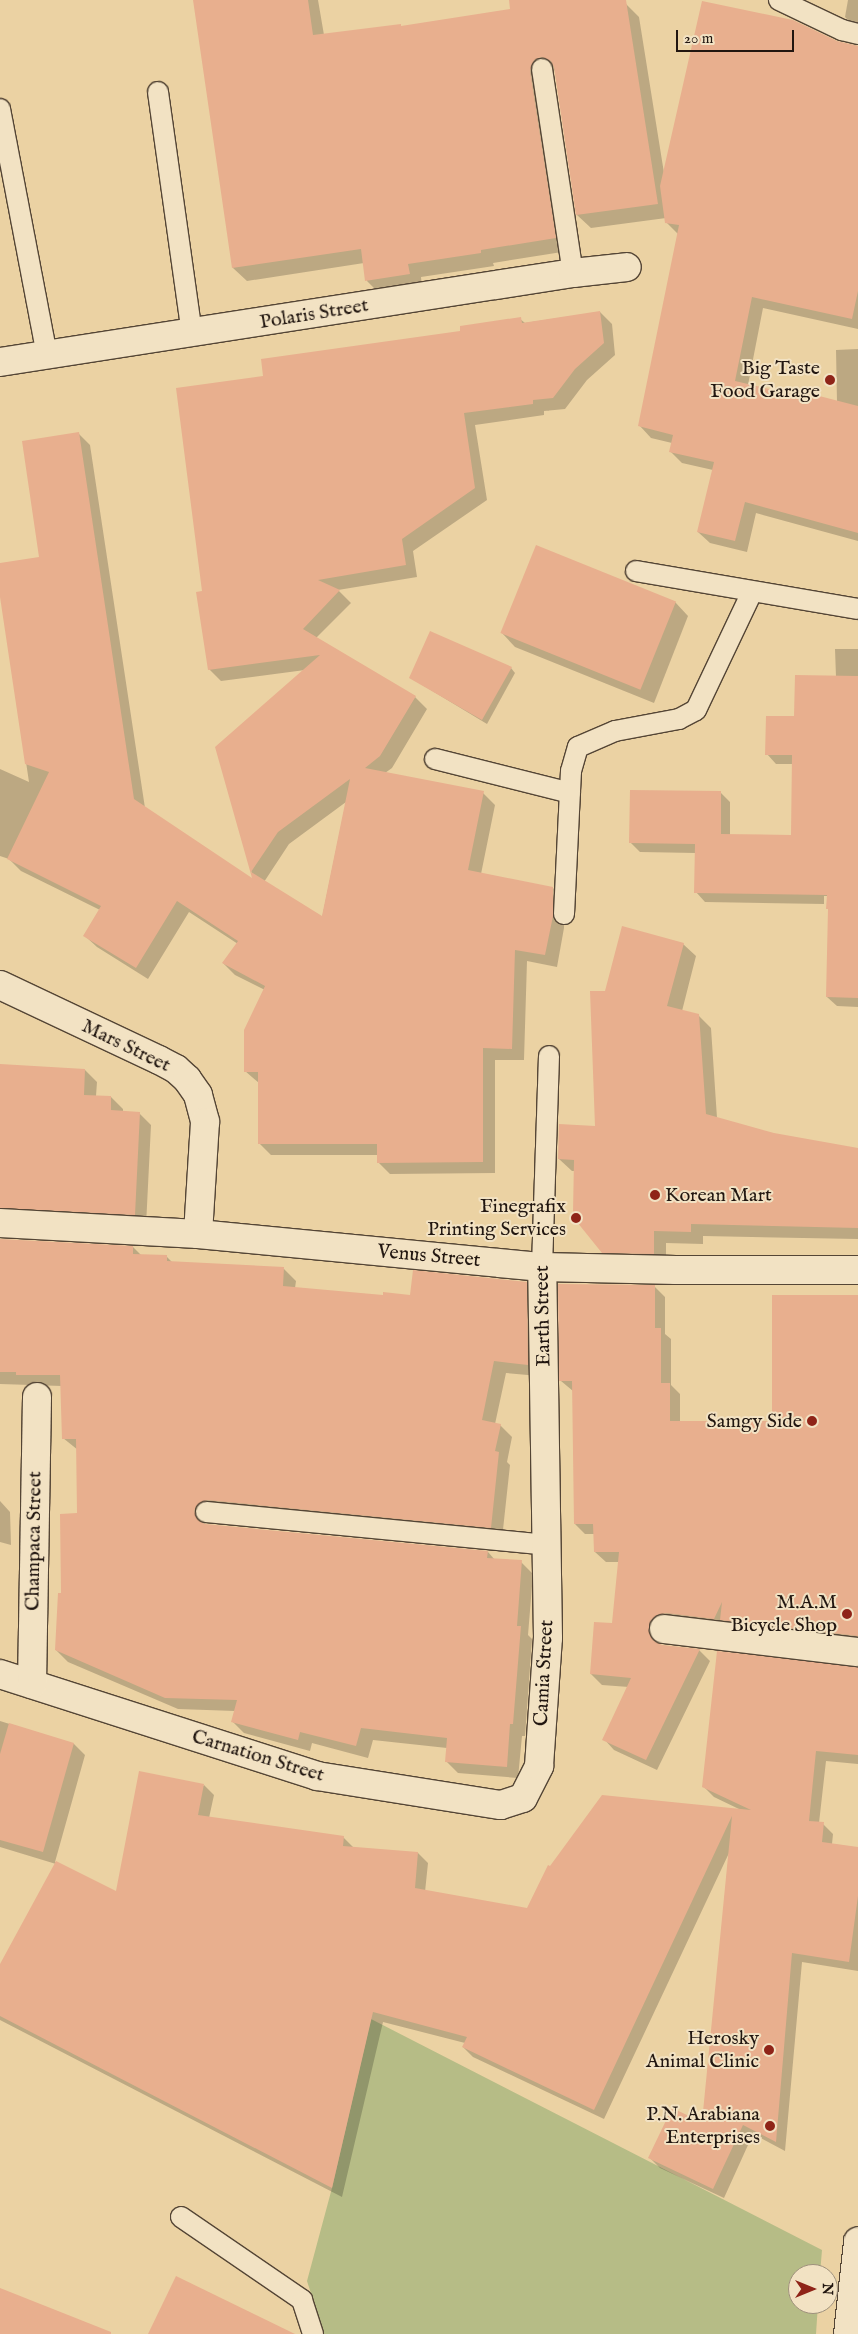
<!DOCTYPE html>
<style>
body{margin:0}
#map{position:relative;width:858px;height:2334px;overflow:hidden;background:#ebd2a3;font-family:"IM FELL English",serif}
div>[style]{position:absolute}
.green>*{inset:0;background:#b6bc86}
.shadow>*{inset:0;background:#0003}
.building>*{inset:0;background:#e8af8e;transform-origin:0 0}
.roads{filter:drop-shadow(1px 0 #544535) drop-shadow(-1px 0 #544535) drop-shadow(0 1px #544535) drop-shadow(0 -1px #544535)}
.service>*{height:20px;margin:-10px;padding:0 10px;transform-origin:10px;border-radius:10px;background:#f2e2c3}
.minor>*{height:28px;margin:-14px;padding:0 14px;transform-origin:14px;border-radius:14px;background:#f2e2c3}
.tertiary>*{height:28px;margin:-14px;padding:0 14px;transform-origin:14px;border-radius:14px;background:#f2e2c3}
.secondary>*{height:28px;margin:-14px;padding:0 14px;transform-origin:14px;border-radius:14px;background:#f2e2c3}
.dots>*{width:14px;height:14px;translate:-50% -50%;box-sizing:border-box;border:2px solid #f2e2c3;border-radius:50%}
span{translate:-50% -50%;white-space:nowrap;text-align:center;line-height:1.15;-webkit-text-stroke:4px #f2e2c3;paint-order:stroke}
.street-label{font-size:20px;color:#211610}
.poi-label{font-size:20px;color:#211610}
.right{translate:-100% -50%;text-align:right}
.left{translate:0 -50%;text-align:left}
.north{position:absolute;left:788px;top:2264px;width:50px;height:50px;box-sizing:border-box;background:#f2e2c3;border:1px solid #9e907b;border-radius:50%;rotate:90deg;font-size:14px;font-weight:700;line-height:20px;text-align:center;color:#211610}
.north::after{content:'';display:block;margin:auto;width:18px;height:22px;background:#8f2418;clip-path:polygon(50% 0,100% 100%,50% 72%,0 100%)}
.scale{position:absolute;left:676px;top:30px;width:118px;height:22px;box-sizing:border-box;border:2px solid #211610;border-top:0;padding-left:6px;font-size:15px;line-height:18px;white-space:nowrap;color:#211610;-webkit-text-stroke:4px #f2e2c3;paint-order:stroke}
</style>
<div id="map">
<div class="green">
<i style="clip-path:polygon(371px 2019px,822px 2250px,820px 2274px,798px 2274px,798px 2304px,818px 2304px,816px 2334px,324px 2334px,307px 2281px,332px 2188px)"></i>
</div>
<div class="shadow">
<i style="clip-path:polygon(194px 0,318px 0,324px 35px,400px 25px,402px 27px,512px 10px,510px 0,597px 0,626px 4px,639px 17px,664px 173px,837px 42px,858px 46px,858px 329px,763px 308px,748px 385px,796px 397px,837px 402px,836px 350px,858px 349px,858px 541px,756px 513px,747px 552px,710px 543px,698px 532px,713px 470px,682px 463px,670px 451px,672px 443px,651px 438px,640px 426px,678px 234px,666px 222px,666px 218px,591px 228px,577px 215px,555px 70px,544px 78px,568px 251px,493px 263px,494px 266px,421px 277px,422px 288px,380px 294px,367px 281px,364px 263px,247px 281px,233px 268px)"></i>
<i style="clip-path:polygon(848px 0,858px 0,858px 30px,845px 17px)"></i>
<i style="clip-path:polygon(evenodd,600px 312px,612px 324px,615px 355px,587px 380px,565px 409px,544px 411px,544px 415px,475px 425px,487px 500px,413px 551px,417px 577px,338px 590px,351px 603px,316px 638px,415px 697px,427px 709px,392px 768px,385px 773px,483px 793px,495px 805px,481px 874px,553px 888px,565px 900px,564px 928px,557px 967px,527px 961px,524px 1060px,495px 1060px,495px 1173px,390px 1174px,378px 1162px,378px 1155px,271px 1155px,259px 1143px,259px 1083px,245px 1071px,265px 990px,235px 975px,223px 963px,238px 944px,189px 912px,148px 979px,97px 947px,85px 936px,100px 910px,21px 871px,9px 859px,0 856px,0 769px,29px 782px,0 589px,0 564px,41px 558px,78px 433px,90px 445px,145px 808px,254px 881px,216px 747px,305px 670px,221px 681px,209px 669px,203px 592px,265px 377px,520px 319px,525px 323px,600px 312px,346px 802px,322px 918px,264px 882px,289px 844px,346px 802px)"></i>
<i style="clip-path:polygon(675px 602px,688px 616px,654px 703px,515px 647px,502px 633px)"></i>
<i style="clip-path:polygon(835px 649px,858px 649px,858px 896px,824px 896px,824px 904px,705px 902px,696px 892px,696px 853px,640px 852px,630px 842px,721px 793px,730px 802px,730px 835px,792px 836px,793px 764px,776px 764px,767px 754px,795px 717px,836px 677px)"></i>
<i style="clip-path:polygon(511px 668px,515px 673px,487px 724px,411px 678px)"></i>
<i style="clip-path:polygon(858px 939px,858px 1007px,837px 1006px,827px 997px)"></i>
<i style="clip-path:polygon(683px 944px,696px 956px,682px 1011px,698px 1015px,711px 1028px,717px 1118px,773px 1134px,858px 1149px,858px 1239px,703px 1236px,703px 1244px,666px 1243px,666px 1266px,616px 1265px,603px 1252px,575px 1171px,572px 1171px,559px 1159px,596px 1127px,605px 992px)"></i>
<i style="clip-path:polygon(0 1065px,85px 1070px,97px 1082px,96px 1096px,111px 1097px,123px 1109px,123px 1112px,139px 1113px,151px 1125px,146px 1226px,0 1225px)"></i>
<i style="clip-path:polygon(0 1240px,133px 1247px,141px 1255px,167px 1257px,172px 1262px,284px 1269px,296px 1281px,295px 1288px,384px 1297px,411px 1297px,526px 1283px,538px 1295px,539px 1376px,506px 1373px,495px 1424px,500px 1425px,512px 1437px,507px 1462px,510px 1465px,502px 1539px,208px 1517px,205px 1525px,488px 1552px,495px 1560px,521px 1562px,533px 1574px,528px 1635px,532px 1639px,525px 1736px,522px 1736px,518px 1778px,458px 1773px,446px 1761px,447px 1748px,373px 1740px,368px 1758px,312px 1743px,310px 1751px,244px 1733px,232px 1721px,235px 1711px,178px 1709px,68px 1662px,56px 1650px,63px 1594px,78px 1515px,78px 1450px,63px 1438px,62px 1386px,0 1384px)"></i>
<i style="clip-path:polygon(654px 1286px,665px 1297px,665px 1334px,671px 1339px,671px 1385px,680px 1394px,680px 1422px,773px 1422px,858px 1302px,858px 1645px,659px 1638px,659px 1645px,699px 1650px,710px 1661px,657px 1770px,614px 1750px,604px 1739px,629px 1687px,602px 1685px,591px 1674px,614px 1625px,620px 1562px,606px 1562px,595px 1552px,594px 1534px,585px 1534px,575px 1524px,573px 1391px,561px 1381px)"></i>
<i style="clip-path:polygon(0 1501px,10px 1512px,11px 1545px,0 1542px)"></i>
<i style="clip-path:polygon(858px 1669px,858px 1764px,826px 1761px,819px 1823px,823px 1824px,833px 1834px,832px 1844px,858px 1848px,858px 1971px,802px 1962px,785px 2151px,753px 2134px,724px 2198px,660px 2168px,650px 2158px,703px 2124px,729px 1853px,604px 2119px,473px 2057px,463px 2047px,465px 2043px,383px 2022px,342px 2197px,0 2020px,0 1967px,56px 1864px,0 1847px,0 1721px,74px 1744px,85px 1755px,55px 1862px,117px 1893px,204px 1785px,214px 1795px,209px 1818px,343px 1837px,354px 1848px,418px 1853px,428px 1863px,425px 1892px,528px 1910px,550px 1868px,741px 1810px,714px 1797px,703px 1786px)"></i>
</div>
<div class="building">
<i style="clip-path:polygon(193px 0,308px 0,313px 35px,401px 24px,401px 26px,510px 9px,509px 0,626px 0,658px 204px,576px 215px,554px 67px,551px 61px,541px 57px,534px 60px,530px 71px,556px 238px,481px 250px,481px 253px,408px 264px,410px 274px,365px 281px,361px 249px,232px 268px)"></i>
<i style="clip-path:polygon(702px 1px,793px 20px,837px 41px,858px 46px,858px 291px,852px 319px,752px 297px,735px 381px,795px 395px,796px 390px,858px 406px,858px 533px,745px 502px,735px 541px,697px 532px,714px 462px,669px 452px,673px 435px,638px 426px,679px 225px,665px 223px,660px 186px)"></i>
<i style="clip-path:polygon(evenodd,600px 311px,604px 343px,575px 369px,553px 398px,533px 400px,533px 404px,464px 413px,475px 488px,402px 539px,406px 565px,318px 580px,340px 590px,303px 629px,416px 696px,380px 756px,365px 768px,484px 791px,468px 870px,553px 887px,553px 916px,545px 955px,515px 950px,512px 1049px,483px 1048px,483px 1162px,377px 1163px,377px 1144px,258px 1144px,258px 1072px,244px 1072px,244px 1030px,265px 986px,222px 963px,238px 941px,177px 901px,136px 968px,83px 936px,101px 906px,7px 859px,49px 772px,25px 764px,0 597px,0 563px,39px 557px,22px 441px,79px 432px,134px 799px,252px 878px,215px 747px,320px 655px,208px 670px,196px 592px,202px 591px,176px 388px,263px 376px,261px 359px,460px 331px,460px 326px,521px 317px,522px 323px,600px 311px,350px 779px,322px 916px,251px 872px,278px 832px,350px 779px)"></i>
<i style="left:536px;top:545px;width:151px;height:95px;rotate:22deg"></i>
<i style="clip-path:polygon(430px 631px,512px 667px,482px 720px,409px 678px)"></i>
<i style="clip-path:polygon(795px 675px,858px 676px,858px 998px,826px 997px,828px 909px,826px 909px,827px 895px,694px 893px,695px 844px,629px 843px,630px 790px,721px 791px,721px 834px,791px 835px,792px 755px,765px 755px,766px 716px,794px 716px)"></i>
<i style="clip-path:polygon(622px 926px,684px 943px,667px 1006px,699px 1014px,706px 1114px,774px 1133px,858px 1148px,858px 1228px,691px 1224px,691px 1232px,654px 1231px,654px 1254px,602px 1253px,577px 1222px,573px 1212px,574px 1160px,558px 1159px,559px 1124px,595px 1126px,590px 991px,605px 991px)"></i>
<i style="clip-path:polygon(0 1064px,85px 1069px,84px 1095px,111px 1096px,111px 1110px,140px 1112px,135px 1215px,0 1208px)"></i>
<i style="clip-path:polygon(0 1239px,133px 1246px,133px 1254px,167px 1255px,167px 1261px,284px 1267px,283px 1286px,383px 1295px,383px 1292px,410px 1295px,413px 1270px,527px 1282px,528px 1365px,494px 1361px,482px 1420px,501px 1424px,495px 1451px,499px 1452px,491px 1528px,207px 1500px,197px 1505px,194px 1511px,199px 1521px,205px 1524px,488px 1551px,487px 1558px,522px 1560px,517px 1626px,521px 1626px,513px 1724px,510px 1724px,507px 1767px,445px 1762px,447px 1738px,361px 1728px,356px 1746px,300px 1732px,298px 1740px,231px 1722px,237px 1700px,165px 1698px,55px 1650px,58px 1593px,61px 1593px,60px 1514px,77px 1513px,76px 1439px,62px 1439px,60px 1375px,16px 1375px,16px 1372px,0 1372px)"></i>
<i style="clip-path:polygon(558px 1284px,655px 1285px,655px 1328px,661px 1328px,661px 1383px,670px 1383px,670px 1421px,772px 1421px,772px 1295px,858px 1295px,858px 1636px,720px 1620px,722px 1602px,714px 1619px,666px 1613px,657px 1615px,651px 1620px,649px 1627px,650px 1635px,654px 1641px,662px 1645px,700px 1649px,646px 1760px,602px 1740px,631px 1678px,590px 1674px,594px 1622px,612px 1623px,619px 1552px,594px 1552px,593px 1524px,574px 1524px,572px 1381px,559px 1381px)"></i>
<i style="clip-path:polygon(717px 1651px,858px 1667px,858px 1755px,816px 1751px,809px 1821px,824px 1822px,822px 1842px,858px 1847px,858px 1896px,849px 1962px,792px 1953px,776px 2142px,743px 2125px,713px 2189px,648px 2158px,672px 2108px,702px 2122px,732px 1816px,594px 2110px,462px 2047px,467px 2037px,373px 2012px,332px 2188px,0 2016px,0 1964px,56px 1861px,116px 1891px,139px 1771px,204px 1784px,198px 1815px,344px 1836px,343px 1846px,418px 1852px,415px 1888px,527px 1908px,548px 1865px,550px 1866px,602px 1795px,751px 1810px,702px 1787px)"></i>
<i style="clip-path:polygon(9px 1723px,74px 1743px,43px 1852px,0 1840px,0 1754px)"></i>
<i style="clip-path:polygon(176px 2276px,295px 2334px,148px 2334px)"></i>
<i style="clip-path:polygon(0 2288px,111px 2332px,111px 2334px,0 2334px)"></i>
</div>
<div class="roads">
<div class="service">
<i style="left:779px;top:0;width:70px;rotate:25.5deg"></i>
<i style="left:842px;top:30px;width:16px;rotate:14deg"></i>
<i style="left:542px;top:69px;width:206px;rotate:81.4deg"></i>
<i style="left:158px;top:92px;width:243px;rotate:82deg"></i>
<i style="left:0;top:109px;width:250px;rotate:79.2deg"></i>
<i style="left:636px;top:571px;width:225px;rotate:9.7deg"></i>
<i style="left:435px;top:759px;width:139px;rotate:14.1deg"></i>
<i style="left:564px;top:914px;width:143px;rotate:-87.2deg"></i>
<i style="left:571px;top:771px;width:25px;rotate:-74deg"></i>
<i style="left:578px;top:747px;width:40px;rotate:-23.4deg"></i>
<i style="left:615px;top:731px;width:65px;rotate:-10.6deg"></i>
<i style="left:679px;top:719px;width:19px;rotate:-28deg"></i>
<i style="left:696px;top:710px;width:131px;rotate:-64.6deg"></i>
<i style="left:542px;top:1267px;width:211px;rotate:-88.1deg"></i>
<i style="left:206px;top:1512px;width:343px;rotate:5.5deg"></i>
<i style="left:181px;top:2217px;width:147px;rotate:34.4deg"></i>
<i style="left:302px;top:2300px;width:36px;rotate:72deg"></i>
</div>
<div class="minor">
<i style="left:0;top:362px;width:580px;rotate:-8.83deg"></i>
<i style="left:573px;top:273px;width:54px;rotate:-6.3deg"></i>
<i style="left:0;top:985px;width:176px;rotate:25.3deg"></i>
<i style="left:159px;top:1060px;width:19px;rotate:28deg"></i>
<i style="left:176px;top:1069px;width:15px;rotate:42deg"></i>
<i style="left:187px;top:1079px;width:19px;rotate:55deg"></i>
<i style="left:198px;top:1095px;width:28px;rotate:75deg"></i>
<i style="left:205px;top:1122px;width:112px;rotate:93.6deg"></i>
<i style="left:664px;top:1629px;width:195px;rotate:6.8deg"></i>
<i style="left:0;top:1674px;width:333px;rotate:17.8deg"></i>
<i style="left:317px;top:1776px;width:186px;rotate:9deg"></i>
<i style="left:501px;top:1805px;width:23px;rotate:-18deg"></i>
<i style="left:523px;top:1798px;width:36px;rotate:-63deg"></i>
<i style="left:539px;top:1766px;width:128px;rotate:-86deg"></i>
<i style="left:548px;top:1638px;width:371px;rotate:-90.9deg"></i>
<i style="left:32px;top:1684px;width:287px;rotate:-89deg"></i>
</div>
<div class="tertiary">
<i style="left:0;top:1223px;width:198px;rotate:3.2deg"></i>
<i style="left:198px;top:1234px;width:346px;rotate:5.5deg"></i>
<i style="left:542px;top:1267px;width:134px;rotate:1.3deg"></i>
<i style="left:676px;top:1270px;width:182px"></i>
</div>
<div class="secondary">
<i style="left:848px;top:2334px;width:93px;rotate:-83.8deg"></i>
</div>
</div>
<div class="dots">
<i style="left:830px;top:380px;background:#8f2418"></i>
<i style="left:655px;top:1195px;background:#8f2418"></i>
<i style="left:576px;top:1218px;background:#8f2418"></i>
<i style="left:812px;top:1421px;background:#8f2418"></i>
<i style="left:847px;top:1614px;background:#8f2418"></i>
<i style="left:769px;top:2050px;background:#8f2418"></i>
<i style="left:770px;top:2126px;background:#8f2418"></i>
</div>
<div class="street-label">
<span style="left:314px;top:314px;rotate:-9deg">Polaris Street</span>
<span style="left:126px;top:1046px;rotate:26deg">Mars Street</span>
<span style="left:429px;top:1256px;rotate:5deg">Venus Street</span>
<span style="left:543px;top:1316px;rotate:-91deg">Earth Street</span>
<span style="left:34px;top:1541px;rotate:-89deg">Champaca Street</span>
<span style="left:544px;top:1673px;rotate:-87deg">Camia Street</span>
<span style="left:258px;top:1756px;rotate:17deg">Carnation Street</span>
</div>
<div class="poi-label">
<span class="right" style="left:820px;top:380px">Big Taste<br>Food Garage</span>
<span class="left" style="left:665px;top:1195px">Korean Mart</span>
<span class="right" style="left:566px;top:1218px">Finegrafix<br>Printing Services</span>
<span class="right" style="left:802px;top:1421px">Samgy Side</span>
<span class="right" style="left:837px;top:1614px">M.A.M<br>Bicycle Shop</span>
<span class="right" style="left:759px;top:2050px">Herosky<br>Animal Clinic</span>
<span class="right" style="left:760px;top:2126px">P.N. Arabiana<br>Enterprises</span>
</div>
<div class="north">N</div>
<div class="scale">20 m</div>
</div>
